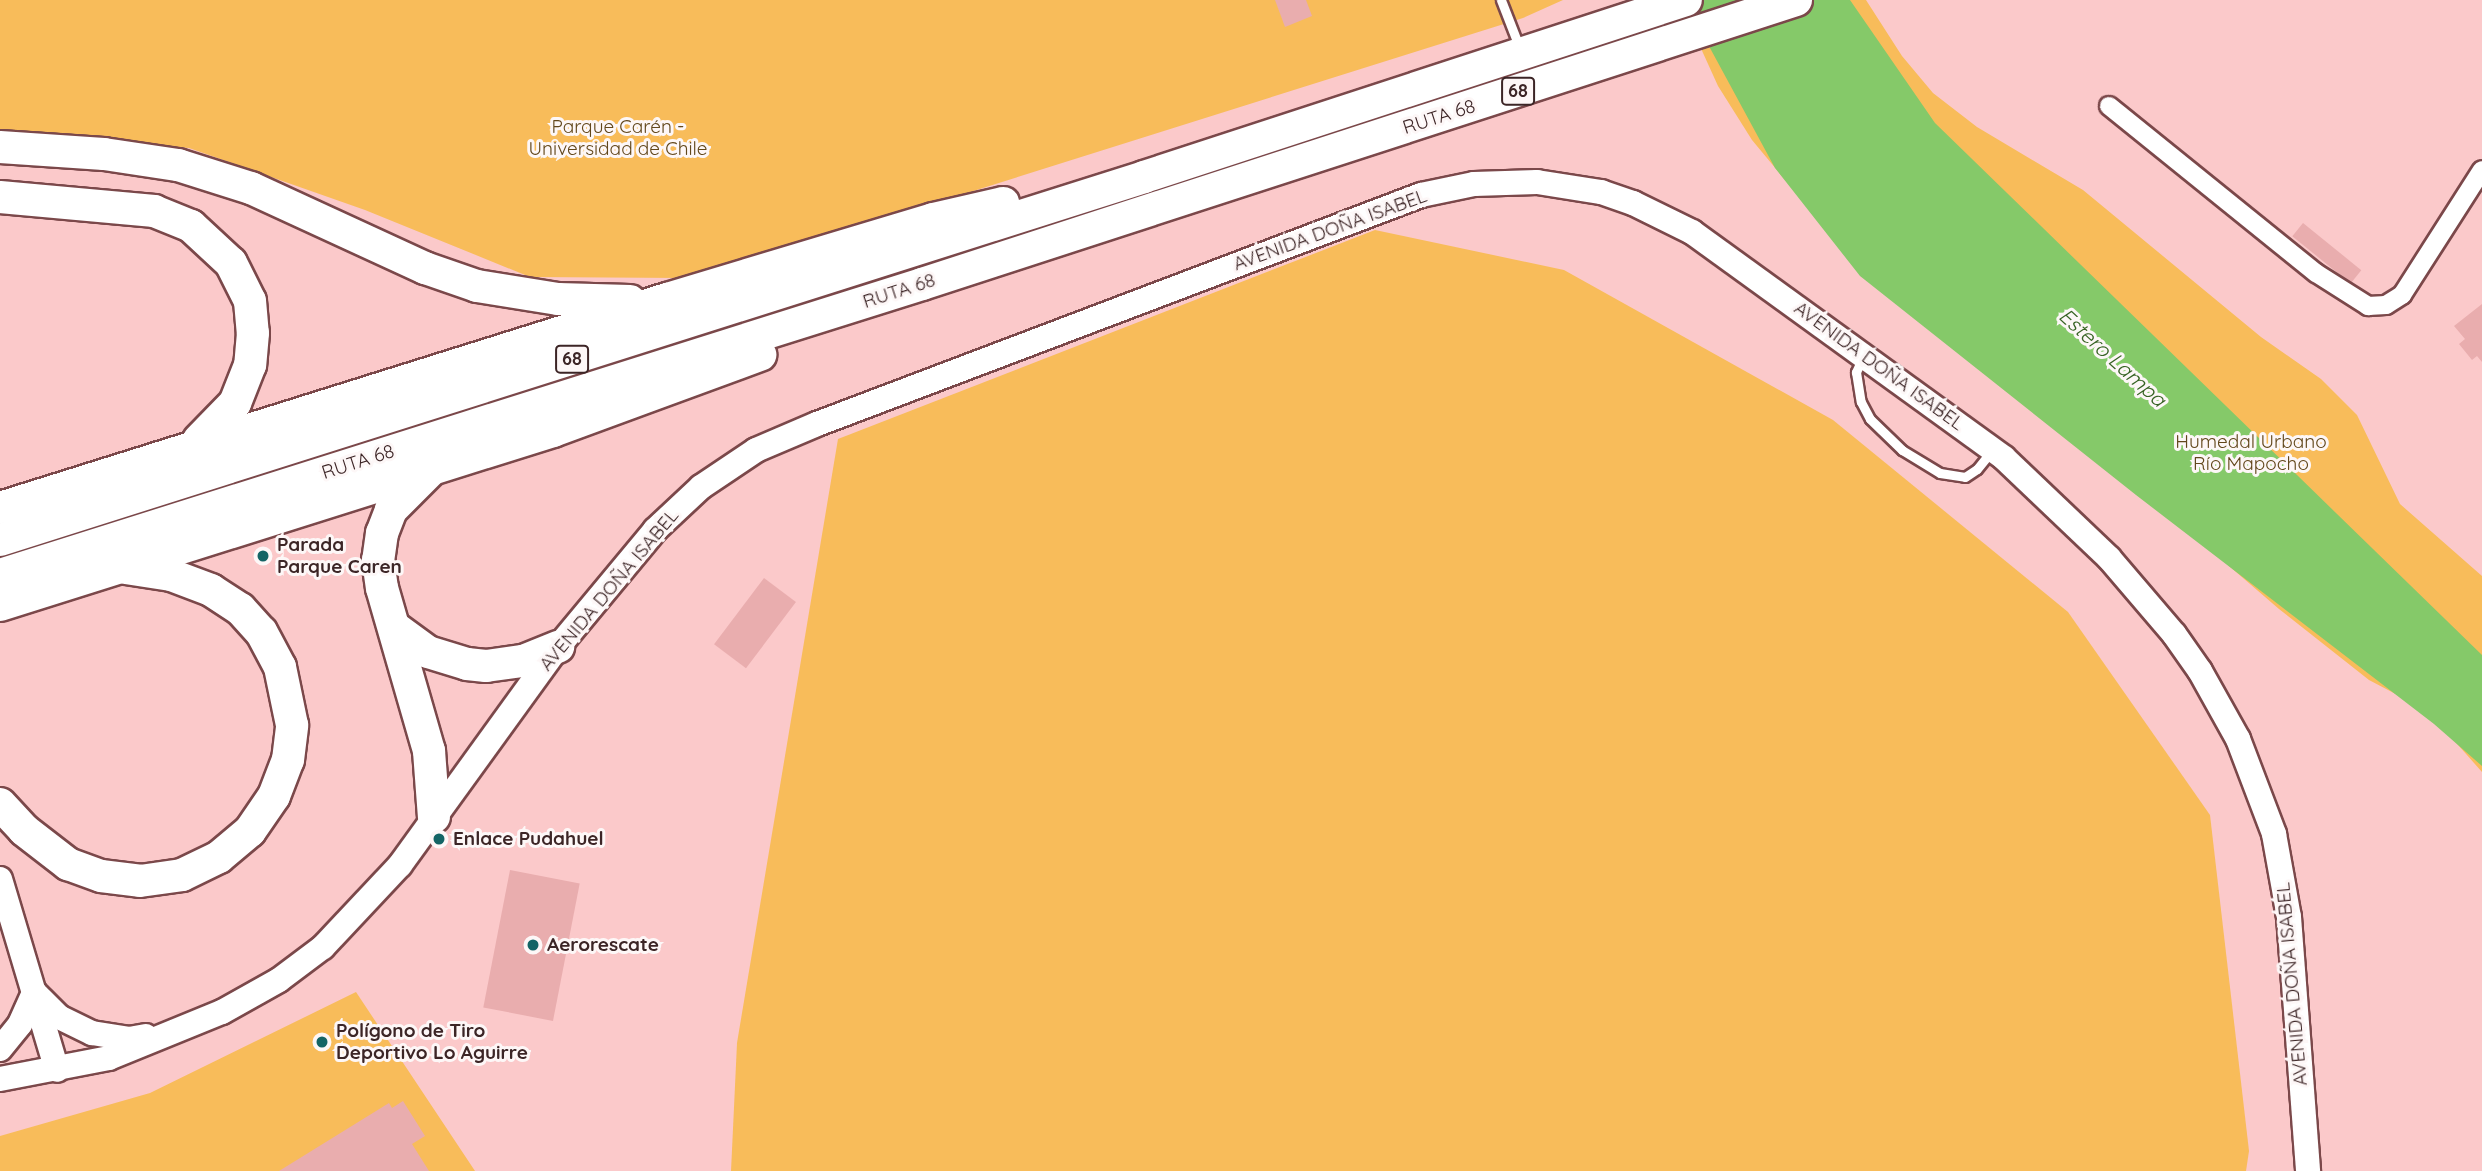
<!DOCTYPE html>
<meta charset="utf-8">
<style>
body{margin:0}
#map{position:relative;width:2482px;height:1171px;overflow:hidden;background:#fbc9ca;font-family:Quicksand,sans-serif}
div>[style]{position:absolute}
.green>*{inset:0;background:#f8bc5a}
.water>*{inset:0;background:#85c969}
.building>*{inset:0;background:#e9adae;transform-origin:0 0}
.roads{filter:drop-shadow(2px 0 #7b484a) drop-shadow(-2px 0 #7b484a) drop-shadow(0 2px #7b484a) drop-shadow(0 -2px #7b484a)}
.lane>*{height:9px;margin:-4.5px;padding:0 4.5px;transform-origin:4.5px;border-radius:4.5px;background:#fff}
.street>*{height:18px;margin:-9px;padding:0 9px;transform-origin:9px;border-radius:9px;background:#fff}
.secondary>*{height:24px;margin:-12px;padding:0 12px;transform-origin:12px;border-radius:12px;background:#fff}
.highway>*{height:32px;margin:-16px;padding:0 16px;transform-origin:16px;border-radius:16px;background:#fff}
.dots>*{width:19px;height:19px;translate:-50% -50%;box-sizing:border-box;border:4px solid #fdf7f7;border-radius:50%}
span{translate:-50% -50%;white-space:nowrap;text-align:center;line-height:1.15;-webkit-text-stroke:6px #fdf7f7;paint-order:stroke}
.shield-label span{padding:2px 5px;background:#fdf7f7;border:2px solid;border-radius:5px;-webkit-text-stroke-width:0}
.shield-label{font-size:18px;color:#3c2526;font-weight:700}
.street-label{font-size:19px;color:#3c2526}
.park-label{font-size:19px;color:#62471b}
.poi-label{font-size:19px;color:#3c2526;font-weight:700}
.left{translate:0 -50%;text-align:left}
.water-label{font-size:21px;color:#366323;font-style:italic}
</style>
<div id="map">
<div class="green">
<i style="clip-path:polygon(0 0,1563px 0,1523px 18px,881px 220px,682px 278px,530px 277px,365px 210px,189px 148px,0 134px)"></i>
<i style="clip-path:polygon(1679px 0,1866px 0,1902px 56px,1933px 93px,1977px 127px,2083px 190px,2261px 337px,2321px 379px,2357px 415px,2400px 504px,2482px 576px,2482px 772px,2428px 711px,2369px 680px,2279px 609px,1795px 192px,1752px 140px,1718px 86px)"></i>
<i style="clip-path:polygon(1375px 230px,1564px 270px,1833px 420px,2068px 612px,2210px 815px,2249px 1151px,2246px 1171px,731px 1171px,737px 1043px,838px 439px)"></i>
<i style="clip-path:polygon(356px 992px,475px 1171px,0 1171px,0 1136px,150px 1093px)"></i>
</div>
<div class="water">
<i style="clip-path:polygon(1684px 0,1850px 0,1935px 123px,2482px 655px,2482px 766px,2434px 724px,2136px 495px,1860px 276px,1775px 168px)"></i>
</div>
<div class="building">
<i style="clip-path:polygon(1275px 0,1306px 0,1312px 16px,1285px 27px)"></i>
<i style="left:2303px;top:223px;width:75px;height:17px;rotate:39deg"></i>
<i style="clip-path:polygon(2482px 304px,2482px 362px,2477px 356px,2472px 360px,2459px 344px,2465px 339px,2454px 326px)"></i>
<i style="left:764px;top:578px;width:40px;height:83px;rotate:37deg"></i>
<i style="left:510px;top:870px;width:71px;height:140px;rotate:11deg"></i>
<i style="clip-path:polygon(403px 1101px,425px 1136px,412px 1144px,429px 1171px,279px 1171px,389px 1103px,392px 1108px)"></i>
</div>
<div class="roads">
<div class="lane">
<i style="left:1501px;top:0;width:53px;rotate:68.8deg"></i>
<i style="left:1863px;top:357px;width:17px;rotate:115deg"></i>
<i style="left:1856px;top:372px;width:30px;rotate:81deg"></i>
<i style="left:1861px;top:402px;width:19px;rotate:62deg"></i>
<i style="left:1870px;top:419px;width:45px;rotate:44.1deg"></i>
<i style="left:1902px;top:450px;width:44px;rotate:31.2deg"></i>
<i style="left:1940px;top:473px;width:25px;rotate:9deg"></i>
<i style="left:1965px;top:477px;width:14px;rotate:-34deg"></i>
<i style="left:1977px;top:469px;width:22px;rotate:-51deg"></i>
</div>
<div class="street">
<i style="left:2109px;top:106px;width:266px;rotate:38.9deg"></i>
<i style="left:2316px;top:273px;width:62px;rotate:32.4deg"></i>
<i style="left:2368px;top:306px;width:18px;rotate:-3deg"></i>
<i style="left:2386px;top:305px;width:19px;rotate:-32deg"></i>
<i style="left:2402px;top:295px;width:148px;rotate:-57.4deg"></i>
</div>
<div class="secondary">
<i style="left:0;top:879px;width:199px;rotate:73.4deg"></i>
<i style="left:36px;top:994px;width:33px;rotate:45deg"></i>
<i style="left:59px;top:1017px;width:37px;rotate:26deg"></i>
<i style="left:92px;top:1033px;width:37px;rotate:9deg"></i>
<i style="left:129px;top:1039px;width:17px;rotate:-10deg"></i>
<i style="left:0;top:1049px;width:32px;rotate:-51deg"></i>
<i style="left:20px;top:1024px;width:35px;rotate:-66deg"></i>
<i style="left:0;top:1079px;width:111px;rotate:-10.9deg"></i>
<i style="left:109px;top:1058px;width:122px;rotate:-22.2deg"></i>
<i style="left:222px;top:1012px;width:65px;rotate:-29.3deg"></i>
<i style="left:279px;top:980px;width:55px;rotate:-36.9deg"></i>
<i style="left:323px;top:947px;width:112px;rotate:-46.8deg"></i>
<i style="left:400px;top:865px;width:269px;rotate:-54.1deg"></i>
<i style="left:558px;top:647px;width:152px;rotate:-50.3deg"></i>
<i style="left:655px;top:530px;width:63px;rotate:-43.1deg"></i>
<i style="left:701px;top:487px;width:66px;rotate:-33.9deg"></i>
<i style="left:756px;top:450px;width:66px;rotate:-23.1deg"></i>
<i style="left:817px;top:424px;width:646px;rotate:-20.76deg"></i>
<i style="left:1421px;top:195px;width:54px;rotate:-11.7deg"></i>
<i style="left:1474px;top:184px;width:63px;rotate:-1.8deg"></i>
<i style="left:1537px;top:182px;width:65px;rotate:8.9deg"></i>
<i style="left:1601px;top:192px;width:34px;rotate:19deg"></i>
<i style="left:1633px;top:203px;width:66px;rotate:26.2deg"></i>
<i style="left:1692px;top:232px;width:385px;rotate:35.9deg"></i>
<i style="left:2004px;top:458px;width:145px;rotate:43.6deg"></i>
<i style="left:2109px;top:558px;width:100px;rotate:49.5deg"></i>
<i style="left:2174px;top:634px;width:45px;rotate:54.9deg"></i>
<i style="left:2200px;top:671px;width:78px;rotate:60.8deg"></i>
<i style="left:2238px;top:739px;width:102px;rotate:69.2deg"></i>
<i style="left:2274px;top:834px;width:84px;rotate:79.8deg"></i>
<i style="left:2289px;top:917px;width:255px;rotate:85.7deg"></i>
</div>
<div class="highway">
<i style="left:0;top:147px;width:104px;rotate:3.9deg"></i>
<i style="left:104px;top:154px;width:75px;rotate:8.5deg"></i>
<i style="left:178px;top:165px;width:77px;rotate:17.5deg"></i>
<i style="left:251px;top:188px;width:192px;rotate:24.7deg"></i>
<i style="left:425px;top:268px;width:55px;rotate:19.1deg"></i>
<i style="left:477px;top:286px;width:82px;rotate:9.1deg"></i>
<i style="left:558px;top:299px;width:72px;rotate:1.6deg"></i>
<i style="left:0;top:197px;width:155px;rotate:5.2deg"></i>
<i style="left:154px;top:211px;width:40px;rotate:22deg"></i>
<i style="left:191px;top:226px;width:54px;rotate:42.8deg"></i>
<i style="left:231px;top:263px;width:42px;rotate:63.4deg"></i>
<i style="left:250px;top:301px;width:32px;rotate:85deg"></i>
<i style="left:253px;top:333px;width:32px;rotate:95deg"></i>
<i style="left:250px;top:365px;width:41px;rotate:111.5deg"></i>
<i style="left:235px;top:403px;width:52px;rotate:134.2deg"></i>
<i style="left:429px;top:472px;width:54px;rotate:135deg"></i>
<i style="left:391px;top:510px;width:25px;rotate:111deg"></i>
<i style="left:382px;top:533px;width:27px;rotate:98deg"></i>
<i style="left:378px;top:560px;width:28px;rotate:82deg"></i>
<i style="left:382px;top:588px;width:170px;rotate:73.9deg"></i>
<i style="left:429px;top:751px;width:66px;rotate:85.7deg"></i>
<i style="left:0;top:508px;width:699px;rotate:-17.4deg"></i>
<i style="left:667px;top:299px;width:278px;rotate:-16.7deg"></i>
<i style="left:933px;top:219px;width:72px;rotate:-12.9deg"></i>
<i style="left:0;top:540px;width:1200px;rotate:-17.6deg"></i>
<i style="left:1144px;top:177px;width:570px;rotate:-18.09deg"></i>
<i style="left:0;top:575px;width:967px;rotate:-17.52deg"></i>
<i style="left:922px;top:284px;width:919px;rotate:-18deg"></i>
<i style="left:0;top:605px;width:580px;rotate:-17.47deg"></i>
<i style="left:553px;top:431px;width:221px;rotate:-20.2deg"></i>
<i style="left:395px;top:628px;width:41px;rotate:36deg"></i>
<i style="left:428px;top:652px;width:41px;rotate:17.1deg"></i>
<i style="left:467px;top:664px;width:19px;rotate:6deg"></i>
<i style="left:486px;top:666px;width:37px;rotate:-8deg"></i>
<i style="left:523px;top:661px;width:38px;rotate:-22deg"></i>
<i style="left:0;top:804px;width:35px;rotate:47deg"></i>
<i style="left:24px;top:830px;width:56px;rotate:37.7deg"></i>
<i style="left:68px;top:864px;width:35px;rotate:20deg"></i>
<i style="left:101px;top:876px;width:39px;rotate:7deg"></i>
<i style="left:140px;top:881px;width:42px;rotate:-8.1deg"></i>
<i style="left:182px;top:875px;width:41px;rotate:-25.9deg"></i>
<i style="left:219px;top:857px;width:40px;rotate:-40deg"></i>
<i style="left:250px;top:831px;width:42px;rotate:-55.6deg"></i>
<i style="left:274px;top:796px;width:39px;rotate:-69deg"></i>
<i style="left:288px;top:760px;width:35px;rotate:-83deg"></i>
<i style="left:292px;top:725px;width:59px;rotate:-101.7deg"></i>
<i style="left:280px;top:667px;width:40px;rotate:-118deg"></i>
<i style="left:261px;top:632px;width:31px;rotate:-132deg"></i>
<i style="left:240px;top:609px;width:35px;rotate:-147deg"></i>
<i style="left:211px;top:590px;width:43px;rotate:-159.4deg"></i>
<i style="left:171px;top:575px;width:46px;rotate:-171.2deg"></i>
</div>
</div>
<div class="dots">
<i style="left:263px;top:556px;background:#146465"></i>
<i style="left:439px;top:839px;background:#146465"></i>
<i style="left:533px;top:945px;background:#146465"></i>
<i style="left:322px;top:1042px;background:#146465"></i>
</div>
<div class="shield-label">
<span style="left:1518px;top:91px">68</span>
<span style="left:572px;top:359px">68</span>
</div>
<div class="street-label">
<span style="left:1439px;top:117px;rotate:-18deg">RUTA 68</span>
<span style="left:1330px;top:230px;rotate:-20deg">AVENIDA DOÑA ISABEL</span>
<span style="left:899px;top:291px;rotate:-18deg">RUTA 68</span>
<span style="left:1879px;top:366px;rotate:36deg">AVENIDA DOÑA ISABEL</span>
<span style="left:358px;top:462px;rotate:-18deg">RUTA 68</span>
<span style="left:609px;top:590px;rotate:-50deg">AVENIDA DOÑA ISABEL</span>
<span style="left:2292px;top:984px;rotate:-95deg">AVENIDA DOÑA ISABEL</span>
</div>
<div class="park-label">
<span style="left:618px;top:138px">Parque Carén -<br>Universidad de Chile</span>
<span style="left:2251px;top:453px">Humedal Urbano<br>Río Mapocho</span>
</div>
<div class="poi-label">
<span class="left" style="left:277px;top:556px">Parada<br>Parque Caren</span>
<span class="left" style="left:453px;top:839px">Enlace Pudahuel</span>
<span class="left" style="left:547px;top:945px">Aerorescate</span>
<span class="left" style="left:336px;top:1042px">Polígono de Tiro<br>Deportivo Lo Aguirre</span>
</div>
<div class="water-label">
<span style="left:2113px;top:357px;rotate:42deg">Estero Lampa</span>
</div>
</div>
